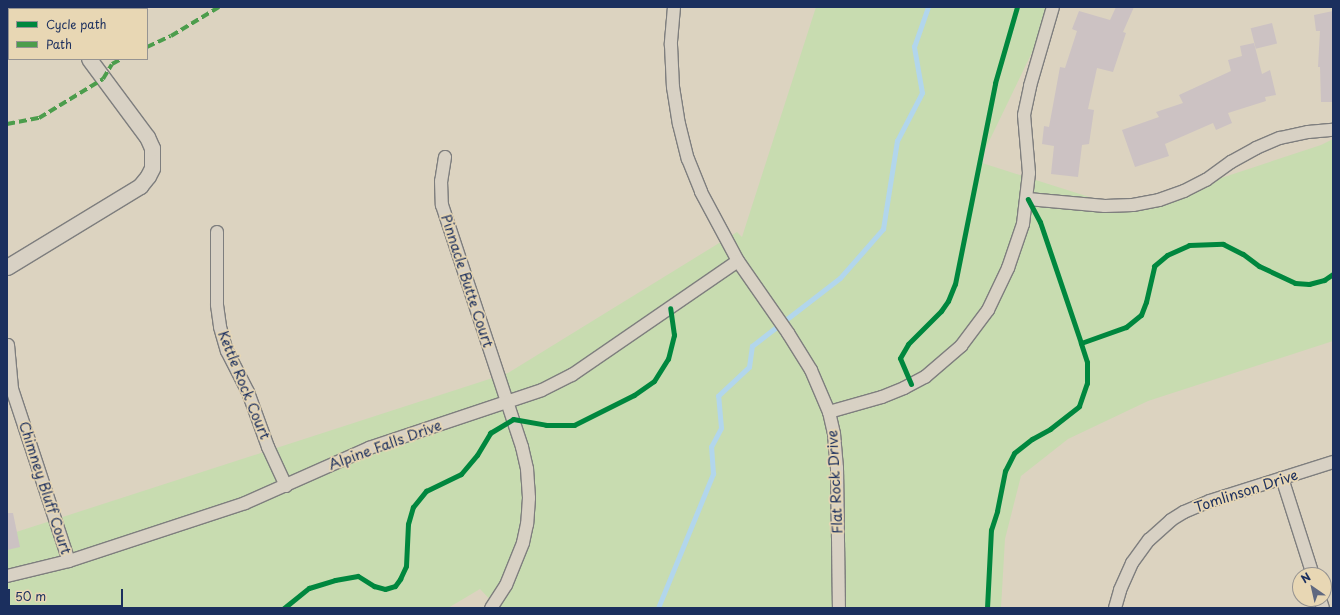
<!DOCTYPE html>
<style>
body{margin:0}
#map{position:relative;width:1340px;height:615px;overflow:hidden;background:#dcd3c0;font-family:"Playpen Sans",sans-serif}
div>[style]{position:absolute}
.green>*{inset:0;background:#c8dcb0}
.stream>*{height:4.5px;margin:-2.25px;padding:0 2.25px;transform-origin:2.25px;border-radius:2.25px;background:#b2d6ec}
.building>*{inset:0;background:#ccc2c3;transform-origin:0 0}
.roads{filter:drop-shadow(1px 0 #7e7e7e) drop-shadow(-1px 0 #7e7e7e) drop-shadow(0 1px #7e7e7e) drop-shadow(0 -1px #7e7e7e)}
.minor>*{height:12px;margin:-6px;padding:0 6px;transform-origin:6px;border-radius:6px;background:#d8d1c4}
.tertiary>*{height:15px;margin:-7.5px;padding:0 7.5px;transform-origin:7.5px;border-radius:7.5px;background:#d8d1c4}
.quiet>*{height:4px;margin-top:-2px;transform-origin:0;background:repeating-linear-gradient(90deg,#4c9d4c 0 8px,transparent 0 12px)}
.cycleway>*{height:5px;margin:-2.5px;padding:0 2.5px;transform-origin:2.5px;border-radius:2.5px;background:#00873e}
span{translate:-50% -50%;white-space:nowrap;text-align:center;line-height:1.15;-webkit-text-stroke:3.5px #e8d7b4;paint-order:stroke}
.street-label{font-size:14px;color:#1b2f5e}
.frame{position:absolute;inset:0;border:8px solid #1b2f5e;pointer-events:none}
.legend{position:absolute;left:8px;top:8px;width:140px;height:52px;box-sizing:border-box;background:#e8d7b4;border:1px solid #969492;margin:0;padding:5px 7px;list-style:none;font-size:12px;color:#1b2f5e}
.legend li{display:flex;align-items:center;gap:8px;height:20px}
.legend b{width:20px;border:1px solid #969492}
.north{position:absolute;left:1292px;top:567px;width:40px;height:40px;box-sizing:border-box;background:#e8d7b4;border:1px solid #969492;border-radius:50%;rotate:326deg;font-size:11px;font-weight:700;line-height:16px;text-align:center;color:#1b2f5e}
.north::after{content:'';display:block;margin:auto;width:14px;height:18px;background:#5f6880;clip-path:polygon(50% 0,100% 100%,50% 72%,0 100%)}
.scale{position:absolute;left:8px;top:589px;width:115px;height:18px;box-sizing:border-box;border:2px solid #1b2f5e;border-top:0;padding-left:5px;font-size:12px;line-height:14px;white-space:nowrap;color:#1b2f5e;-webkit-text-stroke:3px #e8d7b4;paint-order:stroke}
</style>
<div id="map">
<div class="green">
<i style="clip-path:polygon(816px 7px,1054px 7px,979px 162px,1127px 209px,1321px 145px,1333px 139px,1333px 341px,1148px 401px,1068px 439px,1021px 476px,1005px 539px,1001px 608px,498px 608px,480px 589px,448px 608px,7px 608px,7px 535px,508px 373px,737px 232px,742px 237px)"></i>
</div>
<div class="stream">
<i style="left:658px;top:608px;width:145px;rotate:-67.7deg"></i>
<i style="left:713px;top:474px;width:27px;rotate:-94deg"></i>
<i style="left:711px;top:447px;width:21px;rotate:-62deg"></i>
<i style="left:721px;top:428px;width:32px;rotate:-95deg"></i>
<i style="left:718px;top:396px;width:42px;rotate:-43.1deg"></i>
<i style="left:749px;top:367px;width:21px;rotate:-82deg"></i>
<i style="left:752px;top:346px;width:111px;rotate:-37.7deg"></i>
<i style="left:840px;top:278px;width:65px;rotate:-48.7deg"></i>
<i style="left:883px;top:229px;width:89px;rotate:-81deg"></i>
<i style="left:897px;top:141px;width:54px;rotate:-62.5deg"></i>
<i style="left:922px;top:93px;width:47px;rotate:-99.9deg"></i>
<i style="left:914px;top:47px;width:42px;rotate:-70.7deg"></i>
</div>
<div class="building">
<i style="clip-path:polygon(1116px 7px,1134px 7px,1123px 32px,1126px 33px,1113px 72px,1097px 68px,1088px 109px,1094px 110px,1089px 144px,1082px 145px,1078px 177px,1051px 174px,1054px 146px,1042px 144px,1044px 126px,1049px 127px,1060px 67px,1065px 68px,1077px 31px,1072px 29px,1079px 11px,1110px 20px)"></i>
<i style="clip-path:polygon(1333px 11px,1333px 102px,1321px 102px,1320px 67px,1318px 67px,1320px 31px,1316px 31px,1314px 15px)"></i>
<i style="left:1272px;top:23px;width:21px;height:22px;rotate:76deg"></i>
<i style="clip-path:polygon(1254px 43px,1262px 74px,1270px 70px,1276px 95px,1265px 97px,1266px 101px,1228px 113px,1232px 123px,1216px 130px,1213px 123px,1165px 144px,1169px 156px,1135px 167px,1122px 130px,1159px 117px,1156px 112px,1183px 103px,1179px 95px,1231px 71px,1228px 60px,1242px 56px,1240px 46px)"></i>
<i style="clip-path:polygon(7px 513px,13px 513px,20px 547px,7px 550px)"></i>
</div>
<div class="roads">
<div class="minor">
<i style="left:674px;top:7px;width:38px;rotate:95deg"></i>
<i style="left:671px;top:45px;width:42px;rotate:87.3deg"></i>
<i style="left:673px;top:87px;width:37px;rotate:81deg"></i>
<i style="left:679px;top:124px;width:36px;rotate:76deg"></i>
<i style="left:688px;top:159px;width:35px;rotate:68deg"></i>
<i style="left:701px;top:192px;width:78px;rotate:61.8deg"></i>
<i style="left:738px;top:261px;width:88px;rotate:55.2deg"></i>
<i style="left:788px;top:333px;width:44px;rotate:58.1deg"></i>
<i style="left:811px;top:370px;width:46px;rotate:66.8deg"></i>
<i style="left:829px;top:412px;width:23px;rotate:77deg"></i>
<i style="left:834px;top:434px;width:34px;rotate:85deg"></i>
<i style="left:837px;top:468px;width:140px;rotate:89.2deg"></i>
<i style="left:445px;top:157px;width:24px;rotate:99deg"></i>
<i style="left:441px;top:181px;width:24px;rotate:88deg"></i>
<i style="left:442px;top:205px;width:255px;rotate:71.7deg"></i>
<i style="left:522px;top:447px;width:23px;rotate:77deg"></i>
<i style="left:527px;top:469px;width:29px;rotate:86deg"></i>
<i style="left:529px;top:498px;width:26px;rotate:94deg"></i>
<i style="left:527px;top:524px;width:19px;rotate:102deg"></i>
<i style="left:523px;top:543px;width:45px;rotate:112deg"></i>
<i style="left:506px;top:585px;width:27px;rotate:123deg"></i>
<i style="left:1028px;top:199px;width:77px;rotate:5.2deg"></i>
<i style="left:1105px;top:206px;width:28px;rotate:-2deg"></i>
<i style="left:1133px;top:205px;width:26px;rotate:-11deg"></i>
<i style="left:1159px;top:200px;width:27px;rotate:-20deg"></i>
<i style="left:1184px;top:191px;width:25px;rotate:-27deg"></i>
<i style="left:1206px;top:180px;width:31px;rotate:-36deg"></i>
<i style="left:1231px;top:162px;width:29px;rotate:-29deg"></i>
<i style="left:1256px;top:148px;width:26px;rotate:-23deg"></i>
<i style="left:1280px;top:138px;width:29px;rotate:-12deg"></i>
<i style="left:1308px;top:132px;width:25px;rotate:-5deg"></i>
<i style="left:217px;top:232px;width:73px;rotate:90deg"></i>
<i style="left:217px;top:305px;width:22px;rotate:82deg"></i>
<i style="left:220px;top:327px;width:25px;rotate:74deg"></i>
<i style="left:227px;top:351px;width:46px;rotate:62.9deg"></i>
<i style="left:248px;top:392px;width:59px;rotate:70deg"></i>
<i style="left:268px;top:447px;width:43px;rotate:65.2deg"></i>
<i style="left:8px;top:345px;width:44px;rotate:84.8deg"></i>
<i style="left:12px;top:389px;width:181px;rotate:71.7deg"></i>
<i style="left:829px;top:412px;width:55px;rotate:-15.8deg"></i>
<i style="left:882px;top:397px;width:24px;rotate:-22deg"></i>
<i style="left:904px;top:388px;width:24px;rotate:-28deg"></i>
<i style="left:925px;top:377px;width:48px;rotate:-40.7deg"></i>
<i style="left:961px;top:346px;width:45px;rotate:-53.1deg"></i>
<i style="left:988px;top:310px;width:47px;rotate:-64.5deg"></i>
<i style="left:1008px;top:268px;width:46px;rotate:-71.2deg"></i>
<i style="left:1023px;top:224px;width:51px;rotate:-83.3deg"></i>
<i style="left:1029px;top:173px;width:58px;rotate:-94.9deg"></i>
<i style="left:1024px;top:115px;width:30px;rotate:-78deg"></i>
<i style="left:1030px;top:86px;width:82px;rotate:-73.8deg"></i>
<i style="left:1282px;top:478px;width:102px;rotate:72.3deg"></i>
<i style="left:7px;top:576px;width:64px;rotate:-13.6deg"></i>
<i style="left:69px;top:561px;width:185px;rotate:-18.2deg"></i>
<i style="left:245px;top:503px;width:136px;rotate:-23.9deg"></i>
<i style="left:369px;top:448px;width:182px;rotate:-18.5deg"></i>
<i style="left:542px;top:390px;width:34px;rotate:-27deg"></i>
<i style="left:572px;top:375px;width:201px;rotate:-34.5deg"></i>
<i style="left:1320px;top:599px;width:9px;rotate:72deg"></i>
<i style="left:1115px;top:608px;width:19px;rotate:-74deg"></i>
<i style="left:1120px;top:590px;width:30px;rotate:-66deg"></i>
<i style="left:1132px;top:563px;width:29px;rotate:-54deg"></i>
<i style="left:1149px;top:540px;width:30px;rotate:-42deg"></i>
<i style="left:1171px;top:520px;width:15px;rotate:-32deg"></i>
<i style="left:1184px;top:512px;width:28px;rotate:-23deg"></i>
<i style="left:1210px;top:501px;width:129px;rotate:-17.6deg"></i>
</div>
<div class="tertiary">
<i style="left:53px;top:7px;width:2px;rotate:63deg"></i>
<i style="left:7px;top:267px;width:156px;rotate:-31.3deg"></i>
<i style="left:140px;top:186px;width:13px;rotate:-51deg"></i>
<i style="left:148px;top:176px;width:9px;rotate:-63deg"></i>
<i style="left:152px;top:168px;width:20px;rotate:-90deg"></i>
<i style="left:152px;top:148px;width:12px;rotate:-114deg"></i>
<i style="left:147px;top:137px;width:97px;rotate:-126.6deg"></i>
</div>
</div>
<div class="quiet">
<i style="left:147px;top:47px;width:26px;rotate:-25deg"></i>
<i style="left:171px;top:36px;width:56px;rotate:-31.1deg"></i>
<i style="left:7px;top:124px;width:33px;rotate:-11deg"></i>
<i style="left:39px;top:118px;width:75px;rotate:-31.4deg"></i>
<i style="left:103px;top:79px;width:17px;rotate:-59deg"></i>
<i style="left:112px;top:64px;width:10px;rotate:-29deg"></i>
</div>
<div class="cycleway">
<i style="left:1081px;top:343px;width:48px;rotate:-19.6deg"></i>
<i style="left:1126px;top:327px;width:19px;rotate:-39deg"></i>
<i style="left:1141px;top:315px;width:14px;rotate:-69deg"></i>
<i style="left:1146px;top:302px;width:37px;rotate:-77deg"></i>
<i style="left:1154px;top:266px;width:17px;rotate:-40deg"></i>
<i style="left:1167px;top:255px;width:24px;rotate:-24deg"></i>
<i style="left:1189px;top:245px;width:34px;rotate:-2deg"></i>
<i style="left:1223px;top:244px;width:22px;rotate:27deg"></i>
<i style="left:1243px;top:254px;width:20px;rotate:37deg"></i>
<i style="left:1259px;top:266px;width:40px;rotate:25deg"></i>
<i style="left:1295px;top:283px;width:14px;rotate:4deg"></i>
<i style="left:1309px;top:284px;width:16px;rotate:-15deg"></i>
<i style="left:1324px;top:280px;width:11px;rotate:-34deg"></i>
<i style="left:911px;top:384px;width:28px;rotate:-113deg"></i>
<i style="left:900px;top:358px;width:16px;rotate:-60deg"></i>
<i style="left:908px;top:344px;width:47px;rotate:-45deg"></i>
<i style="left:941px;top:311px;width:12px;rotate:-55deg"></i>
<i style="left:948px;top:301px;width:18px;rotate:-68deg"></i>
<i style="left:955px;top:284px;width:205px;rotate:-78.7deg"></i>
<i style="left:995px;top:83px;width:79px;rotate:-73.9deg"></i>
<i style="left:284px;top:608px;width:32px;rotate:-39deg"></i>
<i style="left:309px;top:588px;width:27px;rotate:-17deg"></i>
<i style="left:335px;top:580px;width:23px;rotate:-10deg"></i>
<i style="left:358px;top:576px;width:19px;rotate:32deg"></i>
<i style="left:374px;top:586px;width:11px;rotate:15deg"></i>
<i style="left:385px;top:589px;width:10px;rotate:-17deg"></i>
<i style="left:395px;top:586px;width:9px;rotate:-54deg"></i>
<i style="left:400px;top:579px;width:14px;rotate:-65deg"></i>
<i style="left:406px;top:566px;width:42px;rotate:-87.3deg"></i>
<i style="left:408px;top:524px;width:18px;rotate:-74deg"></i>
<i style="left:413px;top:507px;width:21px;rotate:-51deg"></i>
<i style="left:426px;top:491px;width:39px;rotate:-26deg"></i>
<i style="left:461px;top:474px;width:25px;rotate:-50deg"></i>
<i style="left:477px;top:455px;width:26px;rotate:-59deg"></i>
<i style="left:490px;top:433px;width:27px;rotate:-31deg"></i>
<i style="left:513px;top:419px;width:34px;rotate:10deg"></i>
<i style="left:546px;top:425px;width:28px"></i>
<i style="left:574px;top:425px;width:67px;rotate:-26.6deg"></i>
<i style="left:634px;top:395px;width:24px;rotate:-35deg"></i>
<i style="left:654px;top:381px;width:26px;rotate:-58deg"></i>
<i style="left:668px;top:359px;width:25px;rotate:-76deg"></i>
<i style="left:674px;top:335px;width:27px;rotate:-98deg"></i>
<i style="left:987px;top:608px;width:78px;rotate:-87.1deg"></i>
<i style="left:991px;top:530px;width:20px;rotate:-72deg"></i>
<i style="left:997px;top:511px;width:41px;rotate:-78.7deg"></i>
<i style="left:1005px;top:471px;width:20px;rotate:-63deg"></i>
<i style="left:1014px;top:453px;width:23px;rotate:-38deg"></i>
<i style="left:1032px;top:439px;width:21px;rotate:-29deg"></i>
<i style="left:1050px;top:429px;width:37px;rotate:-38deg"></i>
<i style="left:1079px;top:406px;width:24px;rotate:-71deg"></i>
<i style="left:1087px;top:383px;width:21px;rotate:-90deg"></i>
<i style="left:1087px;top:362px;width:20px;rotate:-108deg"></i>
<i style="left:1081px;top:343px;width:128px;rotate:-108.7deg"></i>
<i style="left:1040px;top:222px;width:26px;rotate:-118deg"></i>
</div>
<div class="street-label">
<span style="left:467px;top:281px;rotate:72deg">Pinnacle Butte Court</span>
<span style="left:244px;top:385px;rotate:68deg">Kettle Rock Court</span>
<span style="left:385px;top:445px;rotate:-20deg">Alpine Falls Drive</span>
<span style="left:835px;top:482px;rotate:-93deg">Flat Rock Drive</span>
<span style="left:45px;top:488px;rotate:72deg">Chimney Bluff Court</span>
<span style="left:1246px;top:491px;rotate:-18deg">Tomlinson Drive</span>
</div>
<div class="frame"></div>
<ul class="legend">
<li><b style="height:5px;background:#00873e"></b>Cycle path</li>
<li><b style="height:5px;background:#4c9d4c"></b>Path</li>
</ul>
<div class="north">N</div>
<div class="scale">50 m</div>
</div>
